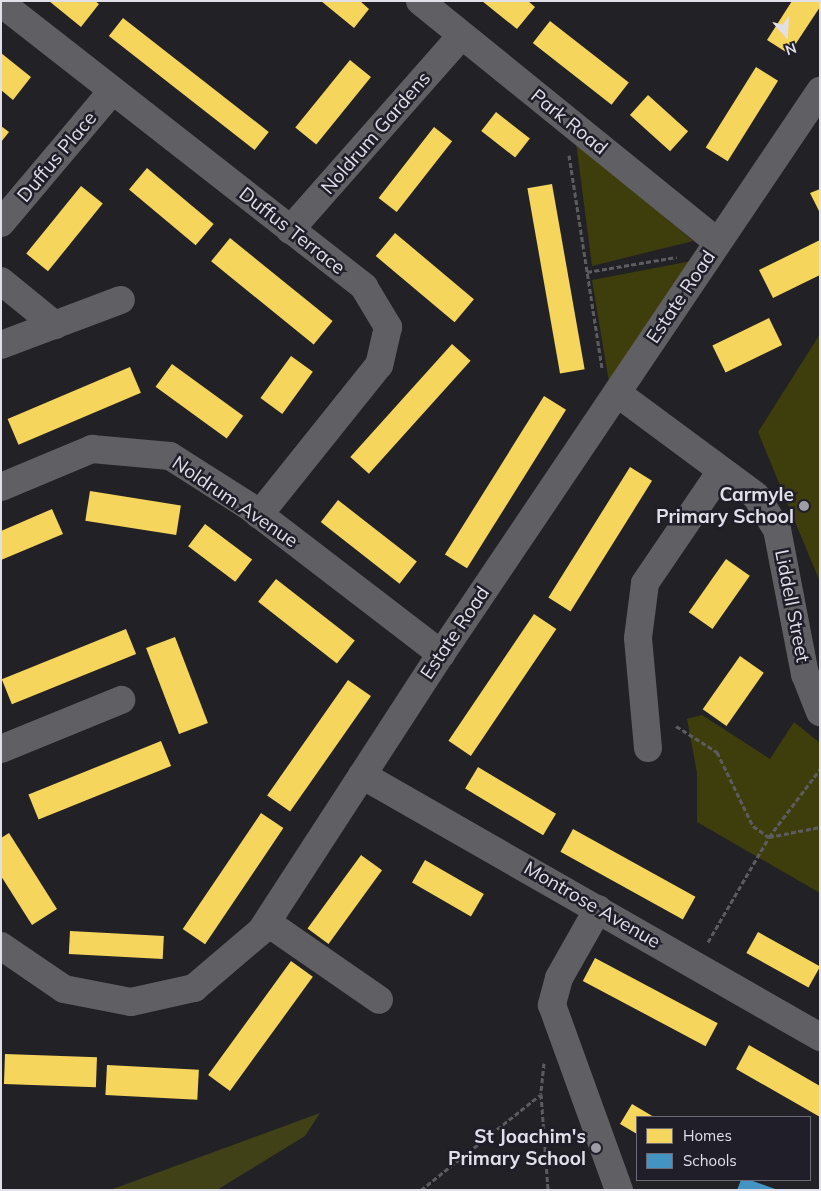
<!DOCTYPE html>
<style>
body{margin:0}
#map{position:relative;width:821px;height:1191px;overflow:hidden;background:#212126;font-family:Mulish,sans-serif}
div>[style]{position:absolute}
.green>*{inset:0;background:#3e3e0d}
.forest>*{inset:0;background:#404116}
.homes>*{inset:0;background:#f6d55c;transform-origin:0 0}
.schools>*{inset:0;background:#4393c3}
.path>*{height:3px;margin-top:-1.5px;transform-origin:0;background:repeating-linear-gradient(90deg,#5c5b60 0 5px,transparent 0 7.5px)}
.minor>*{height:28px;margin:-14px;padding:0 14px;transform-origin:14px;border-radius:14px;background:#606064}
.dots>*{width:14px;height:14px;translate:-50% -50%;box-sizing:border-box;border:2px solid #1f1e29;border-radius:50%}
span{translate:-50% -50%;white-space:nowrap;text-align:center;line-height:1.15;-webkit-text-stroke:5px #1f1e29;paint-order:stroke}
.street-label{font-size:19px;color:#e1e0e9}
.poi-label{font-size:19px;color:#e1e0e9;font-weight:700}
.right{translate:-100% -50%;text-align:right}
.frame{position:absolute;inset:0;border:2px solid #e1e0e9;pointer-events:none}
.legend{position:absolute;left:636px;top:1116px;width:175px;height:65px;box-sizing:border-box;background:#1f1e29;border:1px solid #6d6c76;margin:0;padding:6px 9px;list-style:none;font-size:15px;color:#e1e0e9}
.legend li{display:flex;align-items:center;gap:10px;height:25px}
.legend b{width:25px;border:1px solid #6d6c76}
.north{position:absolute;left:761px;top:10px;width:50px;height:50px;-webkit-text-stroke:4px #1f1e29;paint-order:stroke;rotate:161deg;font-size:14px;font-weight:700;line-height:20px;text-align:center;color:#e1e0e9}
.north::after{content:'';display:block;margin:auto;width:18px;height:22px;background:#e1e0e9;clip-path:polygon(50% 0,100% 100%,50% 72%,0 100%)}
</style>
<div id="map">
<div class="green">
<i style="clip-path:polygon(576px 142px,693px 241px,592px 266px)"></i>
<i style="clip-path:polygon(697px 260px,610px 388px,592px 280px)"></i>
<i style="clip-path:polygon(820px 334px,820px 582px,758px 432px)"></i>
<i style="clip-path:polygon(702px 715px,770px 759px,794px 722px,820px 743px,820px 893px,697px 822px,697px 773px,687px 719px)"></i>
</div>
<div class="forest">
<i style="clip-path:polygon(320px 1113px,305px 1136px,217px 1190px,110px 1190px)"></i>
</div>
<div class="homes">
<i style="clip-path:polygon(49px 1px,95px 1px,99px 4px,81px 27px)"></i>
<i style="clip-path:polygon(321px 1px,360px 1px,369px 9px,354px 28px)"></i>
<i style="clip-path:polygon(482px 1px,528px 1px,535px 7px,517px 29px)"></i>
<i style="clip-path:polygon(792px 1px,820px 1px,820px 7px,789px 54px,767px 40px)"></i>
<i style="left:123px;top:18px;width:185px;height:23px;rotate:38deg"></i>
<i style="left:550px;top:21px;width:100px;height:28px;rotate:38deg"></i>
<i style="clip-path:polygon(1px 53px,31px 77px,13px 100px,1px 90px)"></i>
<i style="left:350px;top:60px;width:27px;height:87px;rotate:39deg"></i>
<i style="left:756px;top:67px;width:26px;height:95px;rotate:32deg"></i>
<i style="left:648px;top:95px;width:54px;height:27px;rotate:42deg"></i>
<i style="left:496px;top:112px;width:43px;height:24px;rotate:38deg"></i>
<i style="clip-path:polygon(1px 126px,9px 132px,1px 142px)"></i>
<i style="left:434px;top:127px;width:23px;height:90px;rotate:38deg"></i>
<i style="left:147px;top:168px;width:87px;height:28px;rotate:40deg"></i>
<i style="left:552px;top:184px;width:188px;height:25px;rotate:80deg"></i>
<i style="left:81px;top:186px;width:28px;height:87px;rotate:39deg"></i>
<i style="clip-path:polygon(820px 189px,820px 213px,810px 193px)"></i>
<i style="left:395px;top:233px;width:103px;height:30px;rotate:40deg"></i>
<i style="left:230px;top:238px;width:132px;height:30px;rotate:39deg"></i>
<i style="clip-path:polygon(820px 240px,820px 275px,773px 298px,759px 270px)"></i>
<i style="left:769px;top:318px;width:30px;height:63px;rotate:64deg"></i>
<i style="left:452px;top:344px;width:25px;height:152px;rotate:42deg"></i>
<i style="left:291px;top:356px;width:27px;height:52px;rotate:36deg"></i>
<i style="left:172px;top:364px;width:88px;height:28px;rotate:36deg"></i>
<i style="left:130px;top:367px;width:28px;height:133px;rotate:67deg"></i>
<i style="left:544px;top:396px;width:26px;height:187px;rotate:32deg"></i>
<i style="left:630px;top:467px;width:26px;height:154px;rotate:32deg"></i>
<i style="left:90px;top:491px;width:92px;height:30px;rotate:9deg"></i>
<i style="left:338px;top:500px;width:100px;height:28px;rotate:38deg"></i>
<i style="clip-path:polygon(52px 509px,63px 534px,1px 560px,1px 531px)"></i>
<i style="left:205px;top:524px;width:59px;height:28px;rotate:37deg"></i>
<i style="left:726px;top:559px;width:29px;height:65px;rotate:35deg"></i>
<i style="left:276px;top:579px;width:100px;height:29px;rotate:38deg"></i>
<i style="left:534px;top:614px;width:27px;height:153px;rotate:34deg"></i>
<i style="left:126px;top:629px;width:27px;height:134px;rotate:68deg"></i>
<i style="left:175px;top:637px;width:92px;height:31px;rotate:69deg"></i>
<i style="left:740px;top:656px;width:29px;height:65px;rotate:35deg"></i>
<i style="left:348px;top:680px;width:28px;height:141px;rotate:35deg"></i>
<i style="left:161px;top:741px;width:27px;height:143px;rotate:68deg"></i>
<i style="left:478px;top:767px;width:91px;height:25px;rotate:31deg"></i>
<i style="left:261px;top:813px;width:27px;height:140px;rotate:34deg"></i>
<i style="left:573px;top:829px;width:140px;height:26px;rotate:29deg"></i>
<i style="clip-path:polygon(9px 833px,57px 909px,32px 925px,1px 876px,1px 838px)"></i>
<i style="left:361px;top:855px;width:26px;height:91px;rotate:36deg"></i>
<i style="left:425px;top:860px;width:68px;height:26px;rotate:30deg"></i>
<i style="left:70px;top:931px;width:94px;height:23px;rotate:3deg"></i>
<i style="left:758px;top:932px;width:71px;height:24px;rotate:29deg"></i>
<i style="left:595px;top:958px;width:139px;height:26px;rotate:28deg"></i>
<i style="left:291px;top:961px;width:27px;height:141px;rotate:36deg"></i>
<i style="clip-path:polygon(749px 1045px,820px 1086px,820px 1117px,736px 1069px)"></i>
<i style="left:5px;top:1054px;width:92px;height:30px;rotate:2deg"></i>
<i style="left:107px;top:1065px;width:92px;height:30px;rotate:3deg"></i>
<i style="clip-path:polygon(632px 1104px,654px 1117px,637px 1117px,637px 1134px,620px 1124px)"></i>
</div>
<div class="schools">
<i style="clip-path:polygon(741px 1180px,750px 1180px,778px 1190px,737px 1190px)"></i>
</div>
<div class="path">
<i style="left:569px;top:155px;width:217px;rotate:81.2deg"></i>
<i style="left:587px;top:272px;width:91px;rotate:-9.5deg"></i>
<i style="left:676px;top:726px;width:49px;rotate:32.4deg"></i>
<i style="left:717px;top:752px;width:82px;rotate:64.1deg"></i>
<i style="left:753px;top:826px;width:19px;rotate:35deg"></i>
<i style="left:769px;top:837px;width:52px;rotate:-11.1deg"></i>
<i style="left:708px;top:942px;width:121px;rotate:-59.8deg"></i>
<i style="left:769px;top:837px;width:85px;rotate:-53.1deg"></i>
<i style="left:544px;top:1063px;width:31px;rotate:96deg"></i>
<i style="left:541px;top:1094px;width:96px;rotate:85.8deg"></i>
<i style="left:421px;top:1190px;width:152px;rotate:-38.6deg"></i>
</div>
<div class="minor">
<i style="left:420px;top:1px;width:383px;rotate:39deg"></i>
<i style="left:1px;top:3px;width:461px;rotate:38deg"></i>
<i style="left:364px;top:287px;width:47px;rotate:59deg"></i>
<i style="left:388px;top:327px;width:39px;rotate:103deg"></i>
<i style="left:379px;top:365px;width:192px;rotate:128.7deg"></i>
<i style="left:1px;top:223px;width:172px;rotate:-49.9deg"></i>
<i style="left:290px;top:230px;width:259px;rotate:-48.6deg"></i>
<i style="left:1px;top:281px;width:70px;rotate:39.2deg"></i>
<i style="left:1px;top:345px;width:128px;rotate:-20.6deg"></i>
<i style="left:617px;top:393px;width:173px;rotate:36.5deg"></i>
<i style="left:756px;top:496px;width:39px;rotate:58deg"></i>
<i style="left:777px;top:529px;width:148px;rotate:79.1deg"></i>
<i style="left:805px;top:674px;width:41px;rotate:68.5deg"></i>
<i style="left:1px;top:487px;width:99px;rotate:-22.7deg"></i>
<i style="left:92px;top:449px;width:78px;rotate:5.1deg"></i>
<i style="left:170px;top:456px;width:91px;rotate:32.5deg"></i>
<i style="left:247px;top:505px;width:245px;rotate:37.5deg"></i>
<i style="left:648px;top:748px;width:110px;rotate:-95.2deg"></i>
<i style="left:638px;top:638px;width:55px;rotate:-82.7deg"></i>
<i style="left:645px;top:583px;width:135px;rotate:-55.8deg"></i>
<i style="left:1px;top:749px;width:130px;rotate:-22.2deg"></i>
<i style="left:362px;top:775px;width:528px;rotate:29.77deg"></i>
<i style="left:598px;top:909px;width:79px;rotate:119.5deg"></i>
<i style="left:559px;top:978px;width:28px;rotate:105deg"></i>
<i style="left:552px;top:1005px;width:197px;rotate:70.1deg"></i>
<i style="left:268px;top:923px;width:135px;rotate:34.7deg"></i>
<i style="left:1px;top:946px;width:76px;rotate:34.3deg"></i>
<i style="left:64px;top:989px;width:68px;rotate:11deg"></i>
<i style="left:131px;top:1002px;width:65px;rotate:-12.5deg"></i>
<i style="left:194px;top:988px;width:88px;rotate:-40.4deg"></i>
<i style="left:261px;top:931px;width:330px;rotate:-57deg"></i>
<i style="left:441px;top:654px;width:679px;rotate:-56.05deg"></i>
</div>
<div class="dots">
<i style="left:804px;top:506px;background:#9e9da5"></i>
<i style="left:596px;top:1148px;background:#9e9da5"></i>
</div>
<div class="street-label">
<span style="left:569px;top:122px;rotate:39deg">Park Road</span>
<span style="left:376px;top:133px;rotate:-49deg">Noldrum Gardens</span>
<span style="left:57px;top:157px;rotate:-50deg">Duffus Place</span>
<span style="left:292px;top:231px;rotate:38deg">Duffus Terrace</span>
<span style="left:681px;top:297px;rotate:-56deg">Estate Road</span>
<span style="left:235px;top:502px;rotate:34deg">Noldrum Avenue</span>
<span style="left:792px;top:606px;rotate:79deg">Liddell Street</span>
<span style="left:455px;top:633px;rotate:-56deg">Estate Road</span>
<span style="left:592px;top:905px;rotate:30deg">Montrose Avenue</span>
</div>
<div class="poi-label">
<span class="right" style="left:794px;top:506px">Carmyle<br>Primary School</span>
<span class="right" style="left:586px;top:1148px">St Joachim's<br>Primary School</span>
</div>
<div class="frame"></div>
<ul class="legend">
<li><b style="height:14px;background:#f6d55c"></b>Homes</li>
<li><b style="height:14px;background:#4393c3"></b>Schools</li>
</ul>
<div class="north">N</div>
</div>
